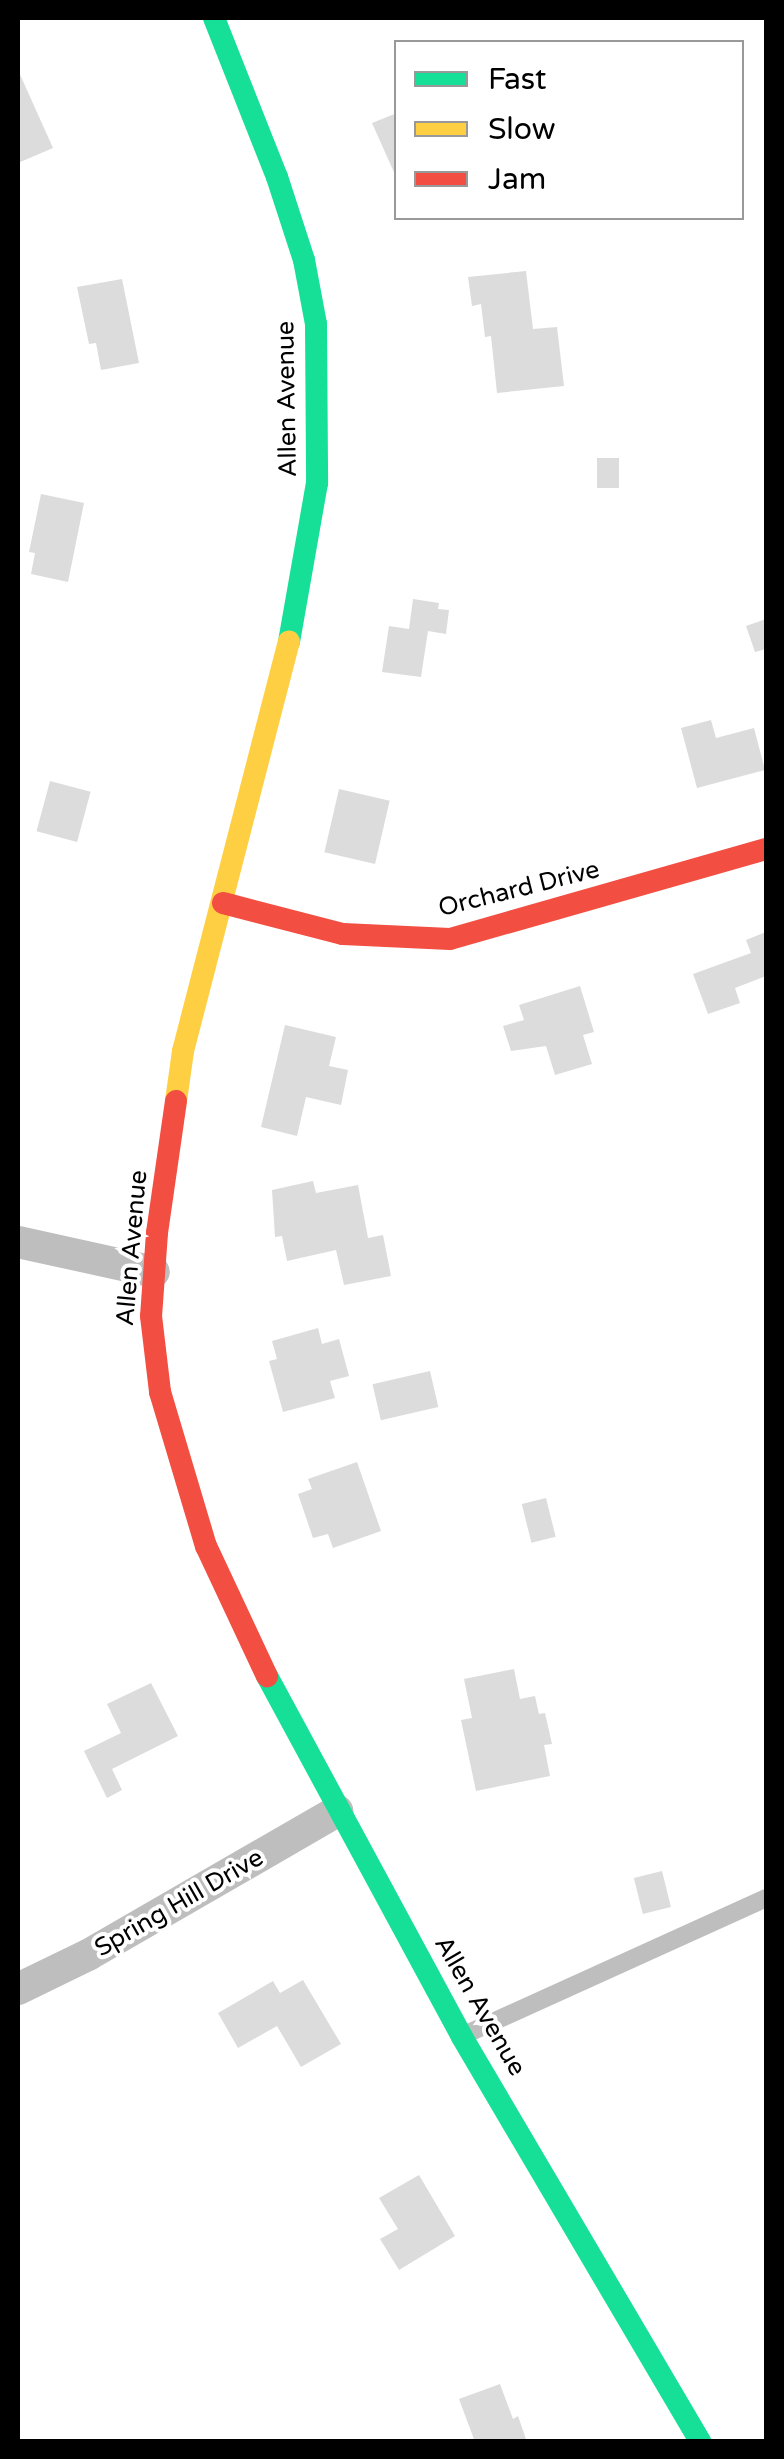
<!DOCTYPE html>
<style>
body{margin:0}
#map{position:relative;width:784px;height:2459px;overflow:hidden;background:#fff;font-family:"Varela Round",sans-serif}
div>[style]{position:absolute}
.building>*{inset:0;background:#dcdcdc;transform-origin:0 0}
.lane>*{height:18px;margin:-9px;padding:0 9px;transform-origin:9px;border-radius:9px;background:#bebebe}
.street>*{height:32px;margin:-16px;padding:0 16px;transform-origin:16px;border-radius:16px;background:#bebebe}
.fast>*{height:22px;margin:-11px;padding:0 11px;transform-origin:11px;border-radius:11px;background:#16e098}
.slow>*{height:22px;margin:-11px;padding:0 11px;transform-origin:11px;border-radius:11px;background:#ffcf43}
.jam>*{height:22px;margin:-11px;padding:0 11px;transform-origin:11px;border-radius:11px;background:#f24e42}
span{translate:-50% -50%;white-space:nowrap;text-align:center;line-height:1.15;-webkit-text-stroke:8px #fff;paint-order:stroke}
.street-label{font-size:25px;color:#000}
.frame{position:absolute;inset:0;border:20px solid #000;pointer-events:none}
.legend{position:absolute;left:394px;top:40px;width:350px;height:180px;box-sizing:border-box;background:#fff;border:2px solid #999;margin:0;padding:12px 18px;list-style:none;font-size:30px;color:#000}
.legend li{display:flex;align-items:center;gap:20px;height:50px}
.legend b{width:50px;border:2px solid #999}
</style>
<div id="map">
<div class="building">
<i style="clip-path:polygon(18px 70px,53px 148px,18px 163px)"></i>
<i style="clip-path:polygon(397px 113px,397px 179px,372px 123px)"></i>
<i style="clip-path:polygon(526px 271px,533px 329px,557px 327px,564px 386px,497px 393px,491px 336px,485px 337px,481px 304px,472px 306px,468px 277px)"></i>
<i style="clip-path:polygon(122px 279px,139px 363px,101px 370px,96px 343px,89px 344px,77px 287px)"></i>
<i style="left:597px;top:458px;width:22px;height:30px"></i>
<i style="clip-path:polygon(41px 494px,84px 503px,68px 582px,31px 574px,35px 553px,29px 552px)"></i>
<i style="clip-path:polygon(413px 599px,439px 603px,438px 609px,449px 610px,446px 634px,428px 631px,421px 677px,382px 672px,389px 626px,409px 629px)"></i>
<i style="clip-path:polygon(766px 619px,766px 649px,755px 652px,746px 626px)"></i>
<i style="clip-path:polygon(711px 720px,716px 738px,754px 728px,765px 770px,697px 788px,681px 728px)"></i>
<i style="left:50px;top:781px;width:42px;height:52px;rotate:15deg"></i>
<i style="left:339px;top:789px;width:52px;height:65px;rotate:13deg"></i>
<i style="clip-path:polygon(766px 932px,766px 976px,735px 988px,740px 1003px,708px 1014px,693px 974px,751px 953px,746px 940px)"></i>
<i style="clip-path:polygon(580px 986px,594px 1032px,583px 1035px,592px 1064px,555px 1075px,546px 1046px,511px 1051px,503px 1026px,524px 1020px,519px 1005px)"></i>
<i style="clip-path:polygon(285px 1025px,336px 1037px,329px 1066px,348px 1070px,341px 1105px,306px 1097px,297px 1136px,261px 1127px)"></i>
<i style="clip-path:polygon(313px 1181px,316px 1193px,358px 1185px,368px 1238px,383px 1235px,391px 1276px,344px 1285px,336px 1250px,287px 1261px,282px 1236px,275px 1237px,272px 1190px)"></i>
<i style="clip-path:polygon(318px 1328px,322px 1344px,339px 1339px,349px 1376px,330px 1381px,335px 1398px,283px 1412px,269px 1361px,277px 1359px,272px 1341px)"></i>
<i style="left:430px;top:1371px;width:37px;height:59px;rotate:77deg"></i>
<i style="clip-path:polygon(357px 1462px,381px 1531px,333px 1548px,328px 1534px,313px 1538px,298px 1494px,312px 1489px,308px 1479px)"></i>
<i style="left:546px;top:1498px;width:40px;height:25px;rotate:76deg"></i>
<i style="clip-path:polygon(514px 1669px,520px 1699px,535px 1696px,539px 1714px,545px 1713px,552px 1744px,544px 1745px,550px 1776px,476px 1791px,461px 1720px,472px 1718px,464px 1679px)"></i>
<i style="clip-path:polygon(151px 1683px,178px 1736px,112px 1769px,122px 1790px,107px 1798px,84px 1751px,121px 1733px,107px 1704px)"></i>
<i style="left:662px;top:1871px;width:37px;height:29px;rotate:76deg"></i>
<i style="clip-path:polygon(303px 1980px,341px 2044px,301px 2067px,277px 2026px,238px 2048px,218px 2013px,273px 1981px,280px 1993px)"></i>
<i style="clip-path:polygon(419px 2175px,455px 2236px,399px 2270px,380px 2239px,398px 2229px,379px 2198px)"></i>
<i style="clip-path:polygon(500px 2384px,513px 2419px,518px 2416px,527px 2442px,475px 2442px,459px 2399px)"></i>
</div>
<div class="lane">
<i style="left:462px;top:2036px;width:334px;rotate:-24.4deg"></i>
</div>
<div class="street">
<i style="left:18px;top:1242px;width:139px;rotate:12.4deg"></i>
<i style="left:18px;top:1989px;width:78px;rotate:-25.9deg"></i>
<i style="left:88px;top:1955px;width:288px;rotate:-30deg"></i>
</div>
<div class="fast">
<i style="left:214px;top:18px;width:171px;rotate:68.4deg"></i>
<i style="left:277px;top:177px;width:87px;rotate:72deg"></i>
<i style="left:304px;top:260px;width:65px;rotate:79.4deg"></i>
<i style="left:316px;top:324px;width:159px;rotate:89.6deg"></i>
<i style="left:317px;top:483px;width:161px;rotate:100deg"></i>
<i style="left:267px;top:1676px;width:410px;rotate:61.6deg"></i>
<i style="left:462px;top:2037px;width:470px;rotate:59.5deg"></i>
</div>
<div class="slow">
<i style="left:176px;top:1101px;width:50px;rotate:-82deg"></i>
<i style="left:183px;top:1051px;width:423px;rotate:-75.5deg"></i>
</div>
<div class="jam">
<i style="left:223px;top:903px;width:124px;rotate:14.5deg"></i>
<i style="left:343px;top:934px;width:107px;rotate:2.7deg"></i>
<i style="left:450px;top:939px;width:329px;rotate:-15.9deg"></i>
<i style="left:176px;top:1101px;width:133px;rotate:98.2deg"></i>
<i style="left:157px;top:1233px;width:83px;rotate:94.1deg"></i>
<i style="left:151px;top:1316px;width:77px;rotate:83.2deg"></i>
<i style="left:160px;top:1392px;width:161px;rotate:73.4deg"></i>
<i style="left:206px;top:1546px;width:144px;rotate:64.9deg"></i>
</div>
<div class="street-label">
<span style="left:287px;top:399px;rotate:-91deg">Allen Avenue</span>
<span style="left:519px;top:889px;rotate:-14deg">Orchard Drive</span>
<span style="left:132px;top:1248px;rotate:-85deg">Allen Avenue</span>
<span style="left:179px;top:1903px;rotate:-30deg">Spring Hill Drive</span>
<span style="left:480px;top:2006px;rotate:60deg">Allen Avenue</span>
</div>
<div class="frame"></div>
<ul class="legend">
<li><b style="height:12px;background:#16e098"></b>Fast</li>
<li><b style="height:12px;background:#ffcf43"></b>Slow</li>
<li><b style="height:12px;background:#f24e42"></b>Jam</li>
</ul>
</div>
